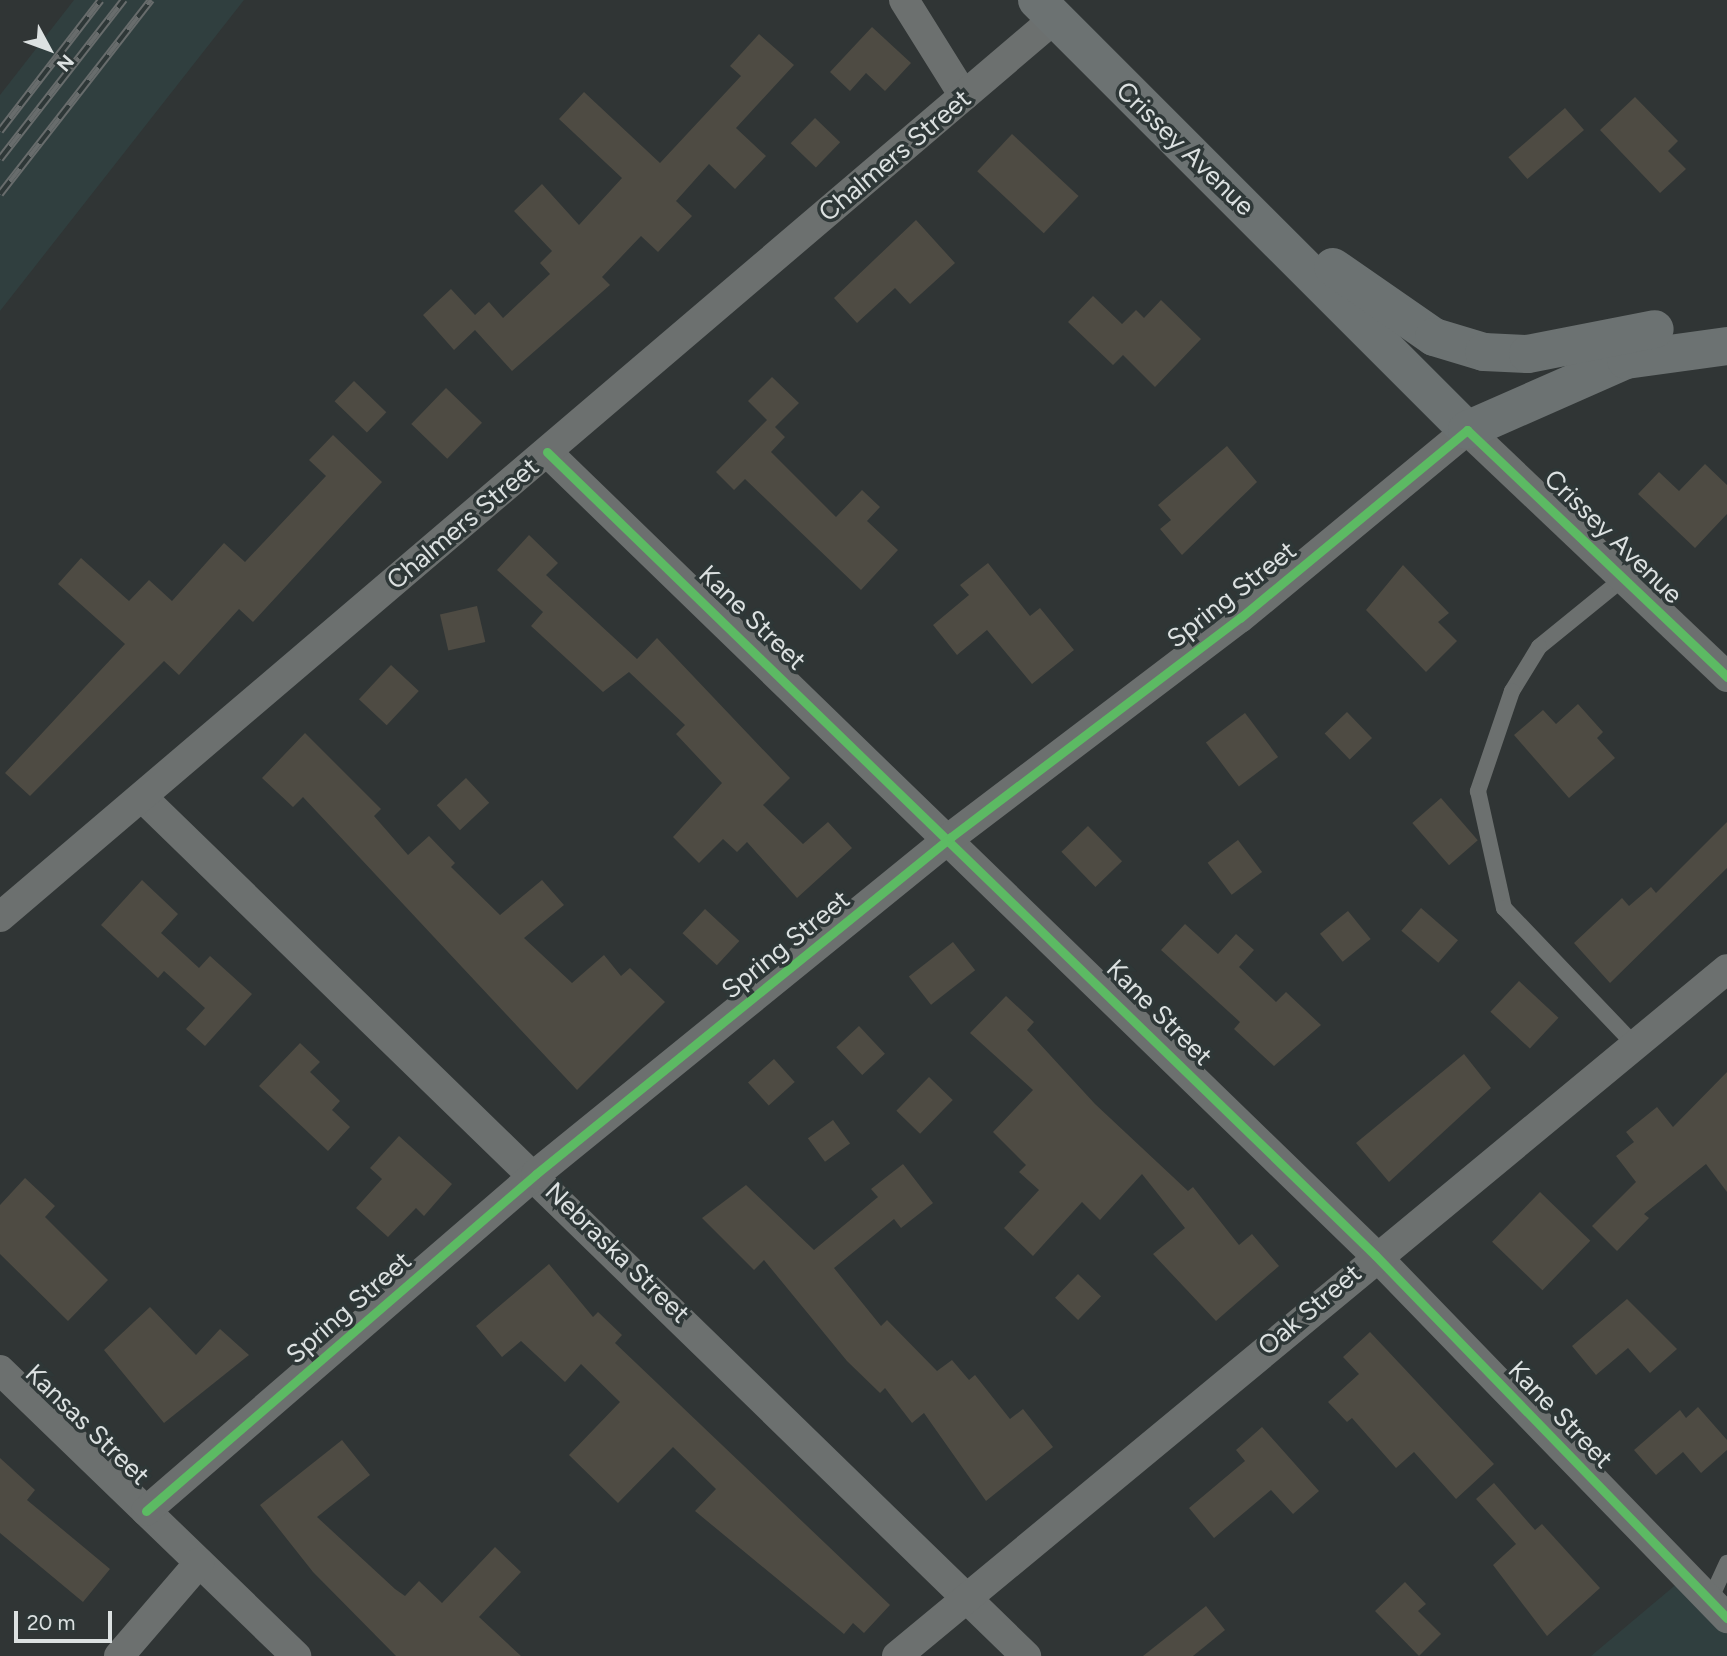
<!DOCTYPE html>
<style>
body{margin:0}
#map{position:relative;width:1727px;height:1656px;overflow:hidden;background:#303535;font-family:Figtree,sans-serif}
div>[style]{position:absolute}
.built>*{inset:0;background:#303f3f}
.building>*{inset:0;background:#4e4b43;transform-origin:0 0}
.service>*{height:16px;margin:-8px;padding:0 8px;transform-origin:8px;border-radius:8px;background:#6c706f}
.minor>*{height:30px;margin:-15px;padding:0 15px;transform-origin:15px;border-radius:15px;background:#6c706f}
.secondary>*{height:38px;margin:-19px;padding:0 19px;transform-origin:19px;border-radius:19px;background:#6c7272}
.rail>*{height:8px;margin-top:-4px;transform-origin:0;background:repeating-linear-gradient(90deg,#2e3737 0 16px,#686c6c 0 32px);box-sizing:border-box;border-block:2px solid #686c6c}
.cycleway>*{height:9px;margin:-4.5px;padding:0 4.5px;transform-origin:4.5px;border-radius:4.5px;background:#5cba63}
span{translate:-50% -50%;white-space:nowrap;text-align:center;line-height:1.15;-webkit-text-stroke:7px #2e3737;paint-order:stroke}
.street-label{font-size:26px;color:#dce1e1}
.north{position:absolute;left:14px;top:14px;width:70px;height:70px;-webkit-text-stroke:5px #2e3737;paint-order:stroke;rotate:131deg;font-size:19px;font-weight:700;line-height:28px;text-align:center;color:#dce1e1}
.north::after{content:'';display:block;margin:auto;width:24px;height:32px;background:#dce1e1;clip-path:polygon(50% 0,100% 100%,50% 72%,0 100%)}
.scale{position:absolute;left:14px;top:1611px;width:98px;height:32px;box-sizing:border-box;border:4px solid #dce1e1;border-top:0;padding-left:9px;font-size:21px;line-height:24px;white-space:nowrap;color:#dce1e1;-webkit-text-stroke:5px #2e3737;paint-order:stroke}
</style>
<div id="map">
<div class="built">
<i style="clip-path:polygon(74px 0,244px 0,0 311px,0 95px)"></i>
<i style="clip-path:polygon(1679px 1582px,1727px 1630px,1727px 1656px,1591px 1656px)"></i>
</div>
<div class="building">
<i style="clip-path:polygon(872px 27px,911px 63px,885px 91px,866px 73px,850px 91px,830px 72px)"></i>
<i style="clip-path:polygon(759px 34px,794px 65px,736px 128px,766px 156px,735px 189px,709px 164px,676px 201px,692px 216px,658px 252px,641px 236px,602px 277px,610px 285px,512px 371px,475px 330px,454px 350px,423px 315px,451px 289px,475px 315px,489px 302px,503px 318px,550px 274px,540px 263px,552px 251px,514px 211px,542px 184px,579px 225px,622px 178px,559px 119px,584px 92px,660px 163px,741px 76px,730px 66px)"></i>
<i style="clip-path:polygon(1635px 97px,1678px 141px,1668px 151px,1686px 169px,1660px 193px,1600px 130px)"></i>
<i style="left:1565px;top:108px;width:29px;height:75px;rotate:49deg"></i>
<i style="left:815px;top:118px;width:35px;height:35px;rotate:44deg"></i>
<i style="left:1012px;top:134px;width:91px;height:51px;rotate:43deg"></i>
<i style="clip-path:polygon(916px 220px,955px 263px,910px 304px,895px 288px,857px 323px,834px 298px)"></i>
<i style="clip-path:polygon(1093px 296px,1122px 324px,1136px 310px,1144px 318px,1161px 300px,1201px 339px,1155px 387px,1123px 355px,1113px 365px,1068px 322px)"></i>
<i style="clip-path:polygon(772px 377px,799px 403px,775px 427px,785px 437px,771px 452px,836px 517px,862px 490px,880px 507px,867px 521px,898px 550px,861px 590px,745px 479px,734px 490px,716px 472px,767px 420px,748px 401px)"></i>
<i style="left:354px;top:381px;width:45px;height:28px;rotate:44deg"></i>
<i style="left:446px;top:388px;width:50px;height:50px;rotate:44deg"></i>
<i style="clip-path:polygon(333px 435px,382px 482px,253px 622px,239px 609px,179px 675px,164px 661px,30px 796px,5px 773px,125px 644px,58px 584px,81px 558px,129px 601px,149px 580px,172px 601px,224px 543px,245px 562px,326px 476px,309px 460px)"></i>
<i style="clip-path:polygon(1227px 446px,1257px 482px,1182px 555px,1160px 529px,1171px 520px,1158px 505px)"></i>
<i style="clip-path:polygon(1705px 464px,1727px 485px,1727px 514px,1695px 548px,1638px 494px,1659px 472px,1679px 491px)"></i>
<i style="clip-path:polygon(529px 535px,558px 563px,546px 575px,637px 659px,657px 638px,790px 778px,763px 805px,803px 844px,828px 822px,852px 848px,797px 898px,747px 842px,737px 852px,723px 839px,699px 863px,673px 837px,722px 783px,676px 734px,685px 725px,629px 672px,603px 692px,531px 626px,543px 612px,497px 570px)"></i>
<i style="clip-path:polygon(988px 563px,1030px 616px,1040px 608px,1074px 650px,1032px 684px,987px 630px,957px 655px,933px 625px,969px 595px,960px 585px)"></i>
<i style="clip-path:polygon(1403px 565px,1449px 613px,1438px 622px,1457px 641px,1426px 672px,1366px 610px)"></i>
<i style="left:477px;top:606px;width:37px;height:38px;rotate:77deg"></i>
<i style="left:391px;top:665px;width:38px;height:47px;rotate:43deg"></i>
<i style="clip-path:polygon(1578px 704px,1603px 732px,1597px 738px,1615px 758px,1569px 798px,1514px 735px,1543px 710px,1556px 724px)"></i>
<i style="left:1347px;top:712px;width:36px;height:31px;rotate:46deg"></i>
<i style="left:1245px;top:713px;width:55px;height:49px;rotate:53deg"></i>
<i style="clip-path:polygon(305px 733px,381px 809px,374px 816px,408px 855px,429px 836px,455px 863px,451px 867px,500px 915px,542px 880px,564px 905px,524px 938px,572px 983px,604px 955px,621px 976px,630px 968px,665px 1002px,577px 1090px,303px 797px,293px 807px,262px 778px)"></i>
<i style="left:466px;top:778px;width:34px;height:40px;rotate:47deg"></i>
<i style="left:1441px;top:798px;width:56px;height:38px;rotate:49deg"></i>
<i style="clip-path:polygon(1727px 822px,1727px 868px,1610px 983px,1574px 943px,1622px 898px,1629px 906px,1651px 887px,1656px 893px)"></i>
<i style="left:1088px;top:826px;width:49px;height:37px;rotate:46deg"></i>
<i style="left:1238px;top:840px;width:40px;height:38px;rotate:53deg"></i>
<i style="clip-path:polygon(142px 880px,178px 914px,161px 933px,199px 968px,210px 956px,252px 994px,205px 1046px,186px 1029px,205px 1008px,164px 971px,158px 978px,101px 925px)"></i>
<i style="left:1421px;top:908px;width:49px;height:30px;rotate:41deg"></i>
<i style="left:705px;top:909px;width:47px;height:33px;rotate:43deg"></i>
<i style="left:1348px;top:911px;width:36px;height:36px;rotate:51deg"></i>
<i style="clip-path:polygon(1185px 924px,1218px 954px,1236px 934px,1254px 950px,1239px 967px,1276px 1002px,1286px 992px,1321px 1025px,1274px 1066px,1234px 1029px,1240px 1022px,1161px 950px)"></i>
<i style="left:953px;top:942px;width:36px;height:56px;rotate:52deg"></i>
<i style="left:1519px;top:981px;width:54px;height:42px;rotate:43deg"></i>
<i style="clip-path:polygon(1006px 996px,1034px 1022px,1027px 1030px,1095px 1104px,1188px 1191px,1193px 1187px,1239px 1245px,1252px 1234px,1279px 1266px,1216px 1321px,1153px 1254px,1185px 1228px,1142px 1174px,1100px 1220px,1082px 1202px,1033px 1256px,1004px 1228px,1039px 1190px,1019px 1172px,1026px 1165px,993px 1132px,1033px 1090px,970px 1033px)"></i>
<i style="left:859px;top:1026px;width:38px;height:31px;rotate:47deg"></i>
<i style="clip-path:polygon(300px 1043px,320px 1062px,310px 1072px,340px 1101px,332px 1110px,350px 1127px,328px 1151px,259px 1086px)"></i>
<i style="clip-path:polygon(1464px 1054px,1491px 1088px,1389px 1182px,1356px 1143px)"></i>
<i style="left:774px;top:1059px;width:31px;height:35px;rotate:48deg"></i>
<i style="clip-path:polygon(1727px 1072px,1727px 1192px,1706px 1164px,1644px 1214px,1649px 1218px,1617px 1251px,1592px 1226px,1636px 1182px,1616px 1156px,1634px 1142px,1626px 1132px,1657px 1107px,1673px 1127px)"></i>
<i style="left:929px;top:1077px;width:33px;height:47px;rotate:44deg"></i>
<i style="left:833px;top:1120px;width:29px;height:31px;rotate:54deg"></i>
<i style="clip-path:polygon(399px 1136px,452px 1184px,424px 1216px,416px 1208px,388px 1237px,356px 1208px,382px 1179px,370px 1168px)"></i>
<i style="clip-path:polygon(903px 1164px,933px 1203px,901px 1228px,894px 1219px,834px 1268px,881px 1326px,887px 1320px,937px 1371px,952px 1360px,969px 1380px,975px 1375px,1010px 1419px,1023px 1409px,1053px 1447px,986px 1501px,924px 1413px,912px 1423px,885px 1388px,880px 1393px,847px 1361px,764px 1260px,754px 1270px,702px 1218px,746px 1185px,814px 1250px,878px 1197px,871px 1189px)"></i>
<i style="clip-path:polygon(25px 1178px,55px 1206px,45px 1217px,108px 1280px,68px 1321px,0 1254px,0 1205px)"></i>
<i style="left:1540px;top:1192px;width:70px;height:69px;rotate:44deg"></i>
<i style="clip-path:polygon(549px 1264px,593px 1317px,598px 1312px,622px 1335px,615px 1343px,890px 1605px,864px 1633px,853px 1623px,844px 1634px,695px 1511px,716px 1489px,673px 1447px,618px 1503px,569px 1455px,620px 1402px,581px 1364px,565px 1382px,521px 1341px,502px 1357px,476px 1326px)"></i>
<i style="left:1078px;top:1274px;width:32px;height:33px;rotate:44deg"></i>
<i style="clip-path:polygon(1627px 1299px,1677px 1349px,1650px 1373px,1628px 1348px,1596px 1375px,1572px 1346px)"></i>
<i style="clip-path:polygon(150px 1307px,196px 1355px,220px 1329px,249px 1355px,164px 1423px,104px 1350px)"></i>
<i style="clip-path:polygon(1370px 1332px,1494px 1464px,1456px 1499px,1414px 1452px,1396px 1468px,1352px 1418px,1347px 1422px,1328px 1402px,1359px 1374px,1343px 1357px)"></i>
<i style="clip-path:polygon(1698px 1407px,1727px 1440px,1727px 1450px,1701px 1473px,1683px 1452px,1656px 1475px,1634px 1450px,1680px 1410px,1686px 1418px)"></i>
<i style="clip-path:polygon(1262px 1427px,1319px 1491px,1293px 1514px,1271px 1490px,1214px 1538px,1189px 1508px,1245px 1461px,1236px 1450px)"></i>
<i style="clip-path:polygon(342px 1440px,370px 1475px,317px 1517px,395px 1589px,405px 1596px,419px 1581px,442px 1603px,495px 1547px,521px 1572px,479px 1617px,521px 1656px,396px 1656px,313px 1572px,260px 1505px)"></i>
<i style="clip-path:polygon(0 1458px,35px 1490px,27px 1500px,110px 1569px,83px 1602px,0 1533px)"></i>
<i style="clip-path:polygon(1494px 1483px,1535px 1530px,1542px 1524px,1600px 1588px,1547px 1636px,1493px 1565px,1516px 1544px,1476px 1499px)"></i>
<i style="clip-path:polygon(1405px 1582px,1426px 1604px,1418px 1611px,1441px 1634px,1419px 1656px,1375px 1611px)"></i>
<i style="clip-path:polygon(1206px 1606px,1225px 1630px,1193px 1656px,1143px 1656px)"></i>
</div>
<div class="service">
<i style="left:1625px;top:577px;width:111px;rotate:140.9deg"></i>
<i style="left:1539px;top:647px;width:52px;rotate:121.5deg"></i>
<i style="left:1512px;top:691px;width:106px;rotate:108.8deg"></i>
<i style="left:1478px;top:791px;width:120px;rotate:77.5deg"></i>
<i style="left:1504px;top:908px;width:188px;rotate:46.3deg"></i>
<i style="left:1710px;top:1600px;width:41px;rotate:-65.3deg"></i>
</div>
<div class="minor">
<i style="left:904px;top:0;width:113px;rotate:58deg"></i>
<i style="left:547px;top:452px;width:1153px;rotate:44.12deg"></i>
<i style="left:1375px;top:1255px;width:506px;rotate:45.88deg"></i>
<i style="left:142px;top:797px;width:1233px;rotate:44.18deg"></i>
<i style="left:0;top:917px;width:1383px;rotate:-40.43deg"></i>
<i style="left:0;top:1370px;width:412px;rotate:44deg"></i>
<i style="left:146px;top:1511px;width:515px;rotate:-40.83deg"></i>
<i style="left:536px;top:1174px;width:535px;rotate:-39.08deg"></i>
<i style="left:951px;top:837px;width:363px;rotate:-37.2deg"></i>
<i style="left:1240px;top:618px;width:295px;rotate:-39.6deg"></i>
<i style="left:1467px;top:430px;width:359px;rotate:43.5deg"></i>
<i style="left:119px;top:1656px;width:123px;rotate:-49.3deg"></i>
<i style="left:897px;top:1656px;width:1077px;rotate:-39.61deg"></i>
</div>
<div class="secondary">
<i style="left:1037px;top:0;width:608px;rotate:45deg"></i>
<i style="left:1467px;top:430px;width:174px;rotate:-23.8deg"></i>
<i style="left:1626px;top:360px;width:102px;rotate:-7.9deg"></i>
<i style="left:1333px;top:267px;width:123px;rotate:34.7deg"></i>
<i style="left:1434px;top:337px;width:52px;rotate:16.7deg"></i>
<i style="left:1484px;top:352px;width:44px;rotate:2.6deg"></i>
<i style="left:1528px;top:354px;width:129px;rotate:-11.1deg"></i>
</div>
<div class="rail">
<i style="left:0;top:131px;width:165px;rotate:-52.4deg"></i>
<i style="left:0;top:159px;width:202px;rotate:-52.1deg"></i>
<i style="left:0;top:194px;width:246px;rotate:-52.1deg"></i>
</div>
<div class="cycleway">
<i style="left:547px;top:452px;width:1153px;rotate:44.12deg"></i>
<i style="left:1375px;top:1255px;width:506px;rotate:45.88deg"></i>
<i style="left:146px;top:1511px;width:515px;rotate:-40.83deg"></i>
<i style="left:536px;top:1174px;width:535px;rotate:-39.08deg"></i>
<i style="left:951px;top:837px;width:363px;rotate:-37.2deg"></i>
<i style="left:1240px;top:618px;width:295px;rotate:-39.6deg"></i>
<i style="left:1467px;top:430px;width:359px;rotate:43.5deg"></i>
</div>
<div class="street-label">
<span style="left:1185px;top:149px;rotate:44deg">Crissey Avenue</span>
<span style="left:895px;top:156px;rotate:-40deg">Chalmers Street</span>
<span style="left:463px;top:524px;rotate:-40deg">Chalmers Street</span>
<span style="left:1613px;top:537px;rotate:44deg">Crissey Avenue</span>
<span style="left:1232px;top:595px;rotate:-38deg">Spring Street</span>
<span style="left:752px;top:618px;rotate:44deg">Kane Street</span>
<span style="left:786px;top:945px;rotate:-39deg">Spring Street</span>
<span style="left:1159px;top:1013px;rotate:45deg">Kane Street</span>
<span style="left:617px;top:1253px;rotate:44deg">Nebraska Street</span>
<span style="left:349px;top:1308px;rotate:-41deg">Spring Street</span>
<span style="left:1310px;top:1310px;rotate:-40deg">Oak Street</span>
<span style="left:1560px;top:1415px;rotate:46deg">Kane Street</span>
<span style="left:87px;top:1425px;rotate:44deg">Kansas Street</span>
</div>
<div class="north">N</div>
<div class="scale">20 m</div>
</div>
